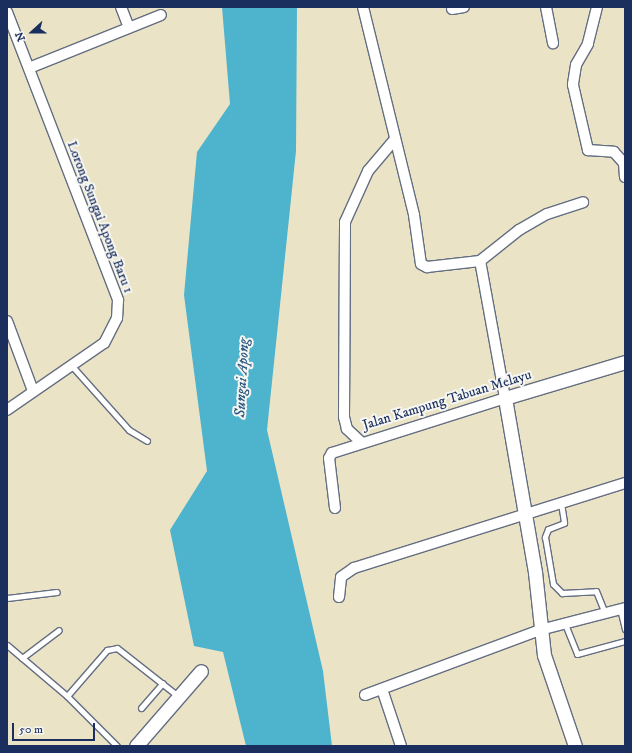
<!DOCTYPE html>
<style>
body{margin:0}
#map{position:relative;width:632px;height:753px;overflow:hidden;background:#ebe3c5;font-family:"IM FELL DW Pica",serif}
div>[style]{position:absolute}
.water>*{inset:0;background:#4eb3cd}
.roads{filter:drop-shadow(1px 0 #646e82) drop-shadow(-1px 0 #646e82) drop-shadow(0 1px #646e82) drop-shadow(0 -1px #646e82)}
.service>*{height:5px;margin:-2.5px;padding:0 2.5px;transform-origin:2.5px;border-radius:2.5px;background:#fff}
.minor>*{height:10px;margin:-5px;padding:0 5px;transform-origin:5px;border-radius:5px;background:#fff}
.tertiary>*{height:13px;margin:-6.5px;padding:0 6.5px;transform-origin:6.5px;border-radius:6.5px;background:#fff}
span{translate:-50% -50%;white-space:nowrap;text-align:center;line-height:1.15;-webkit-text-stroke:4px #f6f6f2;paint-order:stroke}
.street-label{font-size:14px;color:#1b2f5e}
.water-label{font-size:15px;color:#2a577f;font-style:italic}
.frame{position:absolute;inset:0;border:8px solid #1b2f5e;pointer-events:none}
.north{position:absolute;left:12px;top:12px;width:40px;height:40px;-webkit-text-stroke:3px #f6f6f2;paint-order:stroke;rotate:249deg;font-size:11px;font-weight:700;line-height:16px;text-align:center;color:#1b2f5e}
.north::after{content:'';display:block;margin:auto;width:14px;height:18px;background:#1b2f5e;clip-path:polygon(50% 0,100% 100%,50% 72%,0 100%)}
.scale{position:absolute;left:12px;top:723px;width:83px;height:18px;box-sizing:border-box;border:2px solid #1b2f5e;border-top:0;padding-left:5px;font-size:12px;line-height:14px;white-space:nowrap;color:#1b2f5e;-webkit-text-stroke:3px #f6f6f2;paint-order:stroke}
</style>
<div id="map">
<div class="water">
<i style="clip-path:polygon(222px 7px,297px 7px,296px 151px,267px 430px,323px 671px,332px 746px,246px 746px,223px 652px,194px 646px,170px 530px,207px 471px,184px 295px,197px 152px,230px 104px)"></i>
</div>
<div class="roads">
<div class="service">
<i style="left:71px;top:365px;width:87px;rotate:48.3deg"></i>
<i style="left:129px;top:430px;width:21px;rotate:31deg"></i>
<i style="left:561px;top:503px;width:20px;rotate:81deg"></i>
<i style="left:564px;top:523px;width:17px;rotate:159deg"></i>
<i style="left:548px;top:529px;width:9px;rotate:111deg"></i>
<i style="left:545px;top:537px;width:48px;rotate:80.3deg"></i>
<i style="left:553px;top:584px;width:13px;rotate:45deg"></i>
<i style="left:562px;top:593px;width:34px;rotate:-3deg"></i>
<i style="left:596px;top:591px;width:24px;rotate:68deg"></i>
<i style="left:7px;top:598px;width:50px;rotate:-6.8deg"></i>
<i style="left:620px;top:609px;width:21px;rotate:76deg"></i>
<i style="left:565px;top:624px;width:32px;rotate:68deg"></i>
<i style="left:577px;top:654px;width:50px;rotate:-15.2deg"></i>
<i style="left:7px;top:645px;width:79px;rotate:40.4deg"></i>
<i style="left:67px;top:696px;width:71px;rotate:45deg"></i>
<i style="left:22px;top:658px;width:46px;rotate:-37.1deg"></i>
<i style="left:67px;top:696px;width:61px;rotate:-49deg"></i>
<i style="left:107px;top:650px;width:10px;rotate:-11deg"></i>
<i style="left:117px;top:648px;width:78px;rotate:38.2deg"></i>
<i style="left:141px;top:708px;width:33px;rotate:-49deg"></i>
</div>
<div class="minor">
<i style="left:121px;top:7px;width:22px;rotate:69deg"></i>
<i style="left:363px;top:7px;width:214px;rotate:76.2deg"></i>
<i style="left:414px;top:215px;width:49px;rotate:81.9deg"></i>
<i style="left:421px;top:264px;width:7px;rotate:27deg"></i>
<i style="left:427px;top:267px;width:53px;rotate:-6.5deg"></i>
<i style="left:480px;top:261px;width:50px;rotate:-38.5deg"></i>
<i style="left:519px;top:230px;width:32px;rotate:-30deg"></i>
<i style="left:547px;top:214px;width:38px;rotate:-18deg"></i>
<i style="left:546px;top:7px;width:37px;rotate:79deg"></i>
<i style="left:597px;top:7px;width:38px;rotate:104deg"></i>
<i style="left:588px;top:44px;width:24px;rotate:120deg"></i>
<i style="left:576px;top:65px;width:20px;rotate:99deg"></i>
<i style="left:573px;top:85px;width:67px;rotate:77deg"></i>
<i style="left:588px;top:150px;width:26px;rotate:4deg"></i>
<i style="left:614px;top:152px;width:15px;rotate:48deg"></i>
<i style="left:624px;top:163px;width:14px;rotate:86deg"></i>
<i style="left:452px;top:9px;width:12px;rotate:-9deg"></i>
<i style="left:7px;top:12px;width:309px;rotate:68.9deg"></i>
<i style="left:118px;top:300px;width:18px;rotate:93deg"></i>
<i style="left:117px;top:318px;width:28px;rotate:117deg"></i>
<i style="left:104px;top:343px;width:118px;rotate:145.4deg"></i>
<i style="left:29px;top:68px;width:142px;rotate:-21.9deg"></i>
<i style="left:7px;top:321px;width:75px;rotate:69.6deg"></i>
<i style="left:362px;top:443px;width:21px;rotate:-137deg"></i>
<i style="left:347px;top:429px;width:12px;rotate:-104deg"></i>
<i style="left:344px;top:417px;width:195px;rotate:-89.7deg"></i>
<i style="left:345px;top:222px;width:56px;rotate:-65.7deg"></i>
<i style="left:368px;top:171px;width:42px;rotate:-49.8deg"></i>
<i style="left:335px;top:508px;width:50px;rotate:-96.8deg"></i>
<i style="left:329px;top:458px;width:6px;rotate:-59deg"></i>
<i style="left:332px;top:453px;width:182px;rotate:-17.6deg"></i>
<i style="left:505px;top:398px;width:139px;rotate:-100.3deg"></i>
<i style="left:339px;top:597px;width:20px;rotate:-84deg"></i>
<i style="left:341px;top:577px;width:16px;rotate:-35deg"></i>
<i style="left:354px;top:568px;width:284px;rotate:-17.4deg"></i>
<i style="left:382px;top:689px;width:60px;rotate:71.6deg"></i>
<i style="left:365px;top:695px;width:187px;rotate:-20.4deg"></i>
<i style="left:540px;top:630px;width:88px;rotate:-14.5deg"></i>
</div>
<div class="tertiary">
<i style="left:136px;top:746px;width:99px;rotate:-49.1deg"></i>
<i style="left:575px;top:746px;width:96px;rotate:-108.8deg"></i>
<i style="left:544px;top:655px;width:83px;rotate:-96.2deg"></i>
<i style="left:535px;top:572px;width:177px;rotate:-99.8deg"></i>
<i style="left:505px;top:398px;width:125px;rotate:-16.7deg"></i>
</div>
</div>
<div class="street-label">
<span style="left:100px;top:217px;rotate:69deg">Lorong Sungai Apong Baru 1</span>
<span style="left:447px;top:400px;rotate:-17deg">Jalan Kampung Tabuan Melayu</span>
</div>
<div class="water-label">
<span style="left:242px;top:378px;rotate:-87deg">Sungai Apong</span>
</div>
<div class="frame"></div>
<div class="north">N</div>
<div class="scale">50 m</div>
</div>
